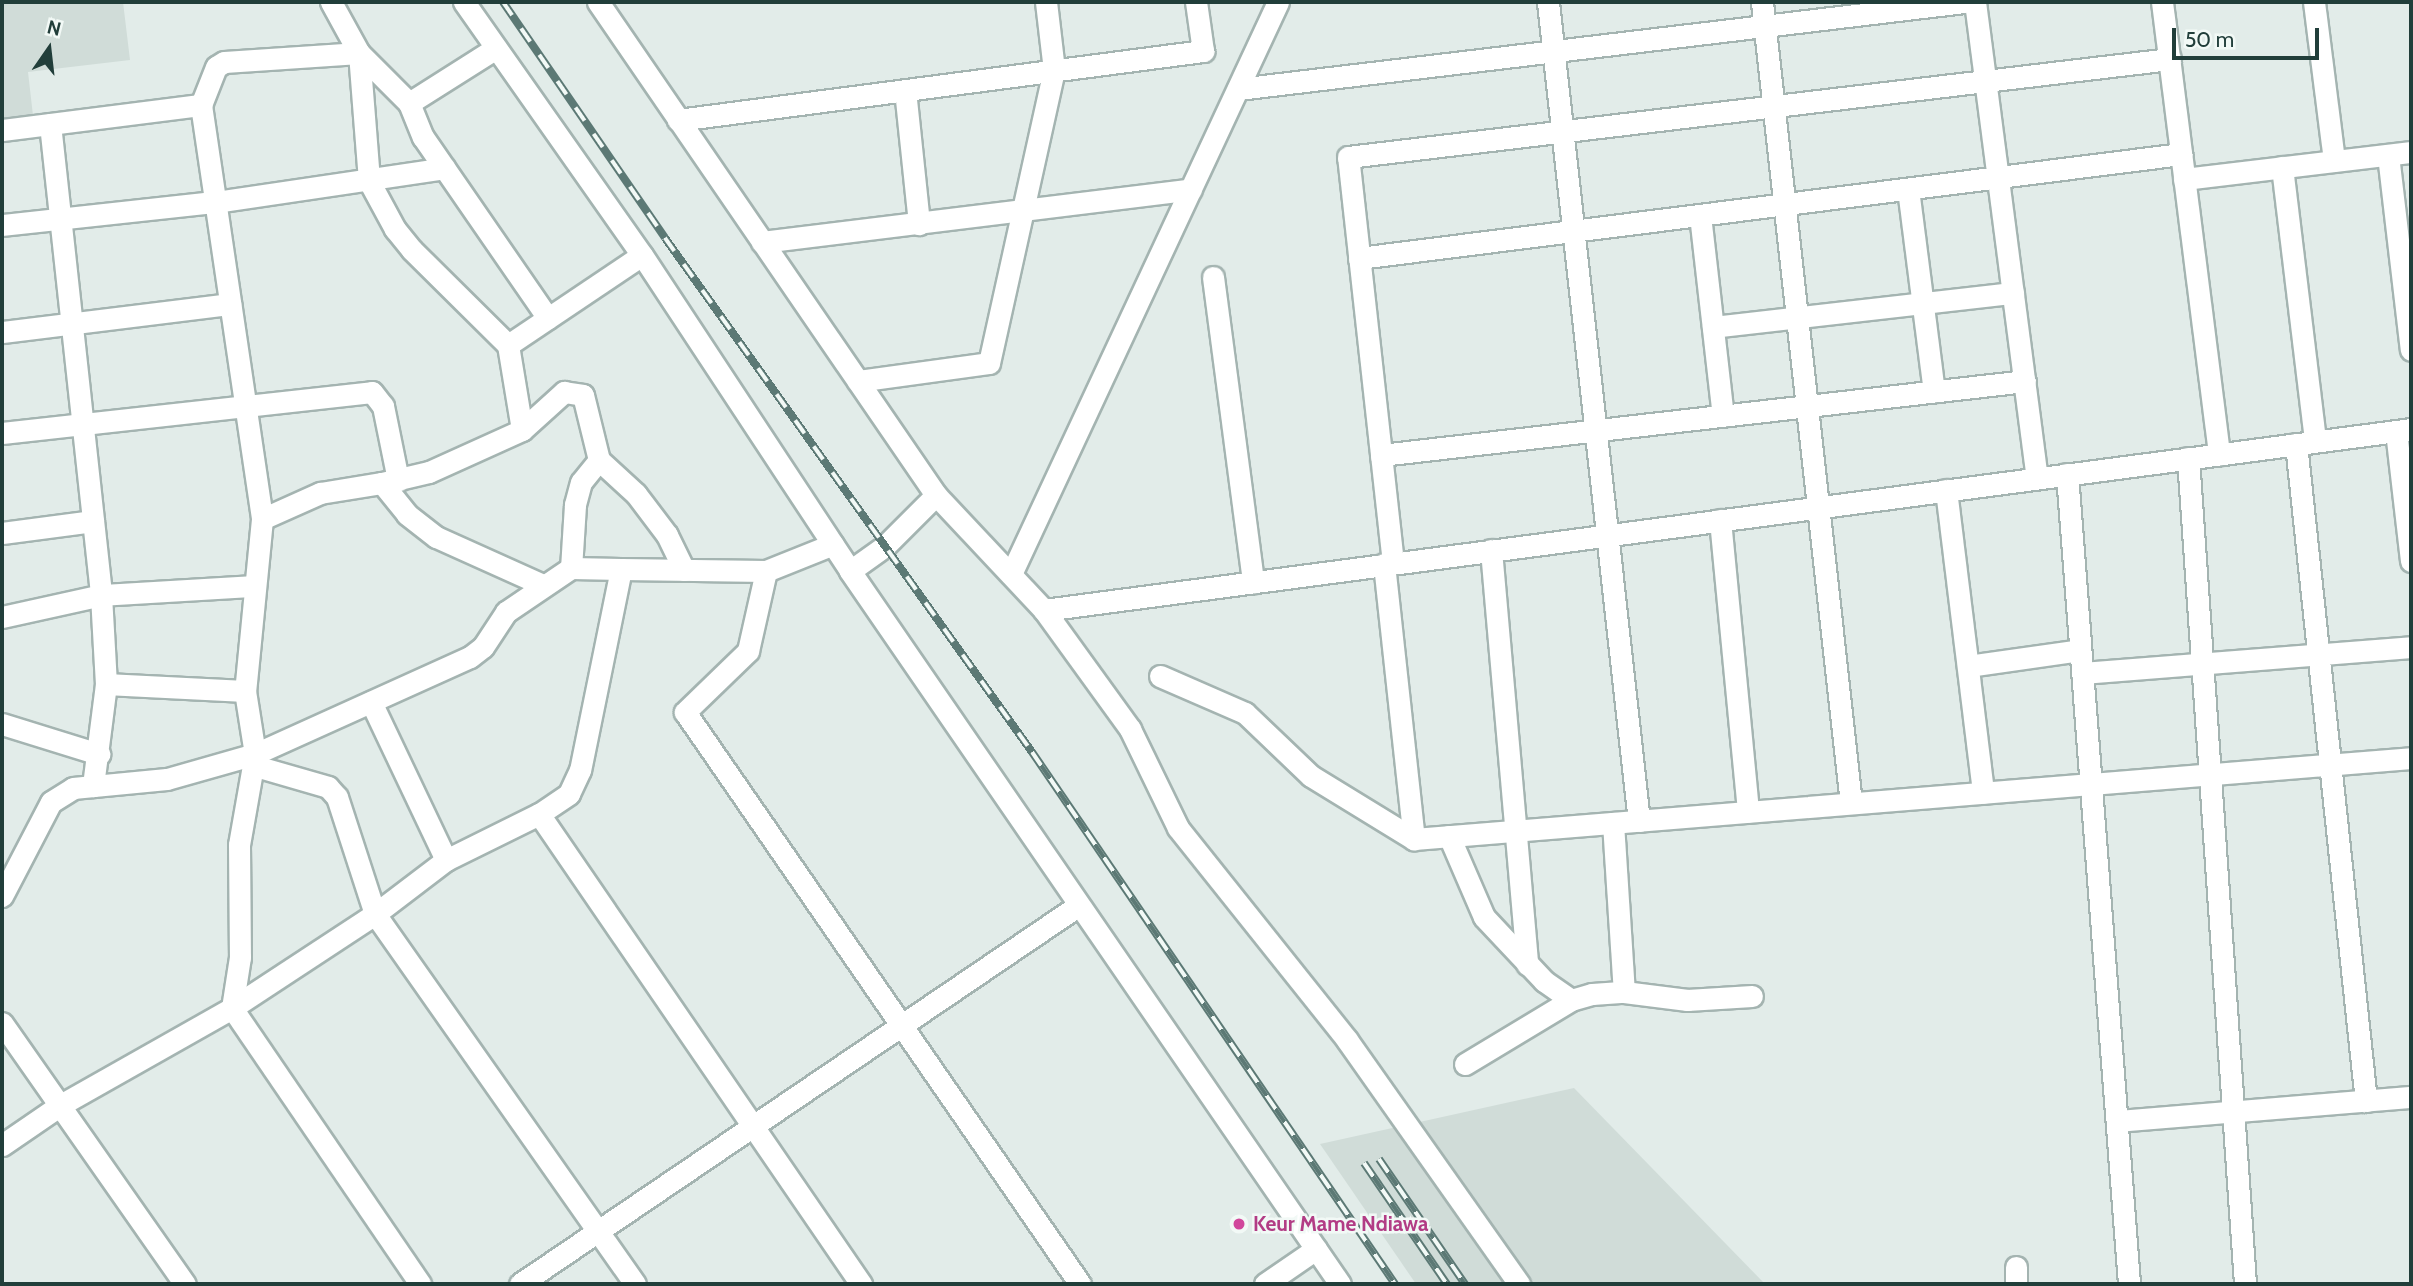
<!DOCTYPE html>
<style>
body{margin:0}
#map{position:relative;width:2413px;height:1286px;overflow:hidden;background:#e2ece9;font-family:Cabin,sans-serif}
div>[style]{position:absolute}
.built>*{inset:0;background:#d0dcd8}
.roads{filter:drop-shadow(2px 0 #a4b4b1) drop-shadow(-2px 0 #a4b4b1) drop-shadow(0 2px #a4b4b1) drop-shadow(0 -2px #a4b4b1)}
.minor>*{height:21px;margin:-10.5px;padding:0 10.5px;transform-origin:10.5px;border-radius:10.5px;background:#fff}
.rail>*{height:8px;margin-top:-4px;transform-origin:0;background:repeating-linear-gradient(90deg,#f2f9f6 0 16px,#5c7975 0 32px);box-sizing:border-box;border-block:2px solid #5c7975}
.dots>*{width:19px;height:19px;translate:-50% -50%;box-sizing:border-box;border:4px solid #f2f9f6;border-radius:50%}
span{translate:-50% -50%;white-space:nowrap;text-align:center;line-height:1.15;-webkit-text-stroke:5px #f2f9f6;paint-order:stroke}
.hotel-label{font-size:21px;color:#b23c85;font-weight:700}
.left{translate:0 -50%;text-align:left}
.frame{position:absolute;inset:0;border:4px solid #213e3a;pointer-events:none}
.north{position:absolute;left:14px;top:14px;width:70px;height:70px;-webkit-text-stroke:5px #f2f9f6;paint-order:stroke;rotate:14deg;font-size:19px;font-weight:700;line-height:28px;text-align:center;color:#213e3a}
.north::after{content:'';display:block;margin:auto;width:24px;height:32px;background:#213e3a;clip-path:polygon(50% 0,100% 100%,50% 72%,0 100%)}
.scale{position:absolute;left:2172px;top:28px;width:147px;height:32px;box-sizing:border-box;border:4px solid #213e3a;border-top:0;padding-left:9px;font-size:21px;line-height:24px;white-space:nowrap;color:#213e3a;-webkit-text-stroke:5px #f2f9f6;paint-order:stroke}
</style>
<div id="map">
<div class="built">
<i style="clip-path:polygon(2px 2px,123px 2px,130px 60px,28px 72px,35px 133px,2px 137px)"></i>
<i style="clip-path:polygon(1574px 1088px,1765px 1284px,1416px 1284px,1320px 1144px)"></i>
</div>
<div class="roads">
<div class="minor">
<i style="left:331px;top:2px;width:58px;rotate:61.2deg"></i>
<i style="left:359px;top:53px;width:128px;rotate:85.5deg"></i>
<i style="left:369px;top:181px;width:55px;rotate:61.6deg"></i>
<i style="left:395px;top:229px;width:27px;rotate:51deg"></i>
<i style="left:412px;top:250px;width:135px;rotate:44.7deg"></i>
<i style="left:508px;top:345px;width:86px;rotate:80.6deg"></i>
<i style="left:464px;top:2px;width:309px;rotate:54.9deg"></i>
<i style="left:642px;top:255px;width:378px;rotate:56.6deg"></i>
<i style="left:850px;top:571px;width:865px;rotate:55.5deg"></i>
<i style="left:598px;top:2px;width:598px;rotate:55.57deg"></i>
<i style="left:936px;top:495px;width:158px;rotate:46.8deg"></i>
<i style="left:1044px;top:610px;width:147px;rotate:54.1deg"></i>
<i style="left:1130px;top:729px;width:110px;rotate:64.1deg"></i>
<i style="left:1178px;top:828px;width:271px;rotate:51.4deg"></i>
<i style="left:1347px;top:1040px;width:299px;rotate:54.8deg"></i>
<i style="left:1548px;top:2px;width:824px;rotate:83.66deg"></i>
<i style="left:1762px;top:2px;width:806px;rotate:83.66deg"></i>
<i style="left:1975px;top:2px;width:480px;rotate:82.6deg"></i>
<i style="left:2162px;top:2px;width:456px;rotate:82.8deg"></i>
<i style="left:2314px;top:2px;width:160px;rotate:82.8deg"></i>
<i style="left:496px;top:48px;width:103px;rotate:147.7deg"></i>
<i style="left:409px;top:103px;width:37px;rotate:68deg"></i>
<i style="left:423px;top:137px;width:220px;rotate:55.4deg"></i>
<i style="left:1238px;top:89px;width:731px;rotate:-6.83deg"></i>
<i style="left:905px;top:90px;width:135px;rotate:84deg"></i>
<i style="left:409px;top:103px;width:71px;rotate:-135deg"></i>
<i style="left:359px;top:53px;width:135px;rotate:176.2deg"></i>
<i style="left:224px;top:62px;width:9px;rotate:148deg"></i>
<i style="left:216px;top:67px;width:41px;rotate:111.5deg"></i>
<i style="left:201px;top:105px;width:418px;rotate:81.6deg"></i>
<i style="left:262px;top:519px;width:173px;rotate:95.6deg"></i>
<i style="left:245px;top:691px;width:64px;rotate:81deg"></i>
<i style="left:255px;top:754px;width:92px;rotate:100deg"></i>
<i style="left:239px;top:845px;width:112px;rotate:89.5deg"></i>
<i style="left:240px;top:957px;width:52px;rotate:98.9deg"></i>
<i style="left:232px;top:1008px;width:334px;rotate:55.7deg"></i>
<i style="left:678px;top:120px;width:530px;rotate:-7.49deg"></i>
<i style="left:1203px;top:51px;width:49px;rotate:-98.1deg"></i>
<i style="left:50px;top:124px;width:474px;rotate:83.8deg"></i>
<i style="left:101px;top:595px;width:89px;rotate:86.8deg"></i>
<i style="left:106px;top:684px;width:103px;rotate:97.3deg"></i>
<i style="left:2px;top:130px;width:201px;rotate:-7.2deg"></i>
<i style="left:2388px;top:155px;width:196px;rotate:83.3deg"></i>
<i style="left:2282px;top:167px;width:276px;rotate:83.1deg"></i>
<i style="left:2184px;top:179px;width:229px;rotate:-6.8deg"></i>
<i style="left:1908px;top:189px;width:204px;rotate:82.7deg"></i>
<i style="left:1700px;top:215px;width:202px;rotate:83.5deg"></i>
<i style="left:2px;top:225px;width:214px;rotate:-6.2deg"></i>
<i style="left:215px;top:202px;width:232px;rotate:-8.4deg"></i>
<i style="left:762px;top:242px;width:432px;rotate:-7deg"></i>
<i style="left:1359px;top:258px;width:829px;rotate:-7.21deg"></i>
<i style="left:1213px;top:277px;width:308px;rotate:82.5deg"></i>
<i style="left:1713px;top:327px;width:302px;rotate:-6.5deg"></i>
<i style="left:2px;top:332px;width:230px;rotate:-7deg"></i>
<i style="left:508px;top:345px;width:161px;rotate:-33.9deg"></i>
<i style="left:858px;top:381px;width:132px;rotate:-7.8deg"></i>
<i style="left:989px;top:363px;width:300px;rotate:-77.5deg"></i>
<i style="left:1054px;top:70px;width:68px;rotate:-96.7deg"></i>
<i style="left:2396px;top:431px;width:131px;rotate:83.4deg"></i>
<i style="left:2px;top:433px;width:372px;rotate:-6.3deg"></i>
<i style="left:372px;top:392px;width:18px;rotate:52deg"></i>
<i style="left:383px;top:406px;width:76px;rotate:78.5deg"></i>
<i style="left:2296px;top:444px;width:661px;rotate:83.92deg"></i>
<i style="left:1381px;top:455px;width:648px;rotate:-6.55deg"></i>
<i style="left:2188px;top:458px;width:828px;rotate:86.05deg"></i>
<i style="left:599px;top:460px;width:50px;rotate:42.6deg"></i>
<i style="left:636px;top:494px;width:51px;rotate:52.9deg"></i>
<i style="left:667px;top:535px;width:39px;rotate:64deg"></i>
<i style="left:2067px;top:474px;width:812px;rotate:85.62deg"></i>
<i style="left:1946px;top:490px;width:305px;rotate:83deg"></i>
<i style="left:262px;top:519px;width:64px;rotate:-24.1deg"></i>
<i style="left:320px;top:493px;width:63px;rotate:-9.2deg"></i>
<i style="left:1720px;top:520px;width:293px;rotate:84.5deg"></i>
<i style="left:2px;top:533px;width:92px;rotate:-7.5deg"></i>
<i style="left:1491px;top:550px;width:416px;rotate:85deg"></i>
<i style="left:1393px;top:563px;width:408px;rotate:-96.3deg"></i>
<i style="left:1348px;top:157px;width:828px;rotate:-6.8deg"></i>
<i style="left:1384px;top:564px;width:277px;rotate:83.8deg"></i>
<i style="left:621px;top:569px;width:145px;rotate:0.8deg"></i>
<i style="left:766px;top:571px;width:72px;rotate:-21.9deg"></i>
<i style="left:766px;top:571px;width:82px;rotate:102.7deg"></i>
<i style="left:748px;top:651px;width:88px;rotate:135.9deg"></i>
<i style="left:685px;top:712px;width:695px;rotate:55.37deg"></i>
<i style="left:850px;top:571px;width:43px;rotate:-35.5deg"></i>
<i style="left:885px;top:546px;width:72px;rotate:-45deg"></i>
<i style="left:1011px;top:574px;width:631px;rotate:-64.98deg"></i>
<i style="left:543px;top:585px;width:117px;rotate:-155.8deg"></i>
<i style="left:436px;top:537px;width:37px;rotate:-142deg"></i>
<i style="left:407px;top:514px;width:40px;rotate:-129deg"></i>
<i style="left:382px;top:483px;width:48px;rotate:-13.2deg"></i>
<i style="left:429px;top:472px;width:102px;rotate:-24.3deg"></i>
<i style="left:522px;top:430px;width:57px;rotate:-42.1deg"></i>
<i style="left:564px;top:392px;width:19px;rotate:9deg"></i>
<i style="left:583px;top:395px;width:67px;rotate:76.2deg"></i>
<i style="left:599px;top:460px;width:28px;rotate:129deg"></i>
<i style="left:581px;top:482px;width:24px;rotate:105deg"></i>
<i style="left:575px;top:505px;width:63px;rotate:93.6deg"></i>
<i style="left:1044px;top:610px;width:1379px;rotate:-7.54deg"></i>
<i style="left:2px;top:617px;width:101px;rotate:-12.5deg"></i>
<i style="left:101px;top:595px;width:152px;rotate:-3.4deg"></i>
<i style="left:1968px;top:666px;width:113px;rotate:-8.1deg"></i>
<i style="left:2082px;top:673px;width:330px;rotate:-4.5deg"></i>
<i style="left:1160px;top:676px;width:93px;rotate:23.5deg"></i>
<i style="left:1245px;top:713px;width:91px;rotate:43.7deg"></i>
<i style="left:1311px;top:776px;width:121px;rotate:31.5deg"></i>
<i style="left:1414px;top:839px;width:1000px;rotate:-4.64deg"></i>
<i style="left:106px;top:684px;width:139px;rotate:2.9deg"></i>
<i style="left:371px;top:702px;width:175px;rotate:64.6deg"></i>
<i style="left:2px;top:724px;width:102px;rotate:17.2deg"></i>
<i style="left:252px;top:765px;width:79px;rotate:16.1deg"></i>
<i style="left:328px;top:787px;width:13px;rotate:48deg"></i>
<i style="left:337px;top:797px;width:123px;rotate:72deg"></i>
<i style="left:375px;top:914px;width:452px;rotate:54.9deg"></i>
<i style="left:539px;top:814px;width:570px;rotate:55.58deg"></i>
<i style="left:1613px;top:823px;width:169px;rotate:86.3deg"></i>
<i style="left:1449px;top:836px;width:88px;rotate:66.6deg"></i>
<i style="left:1484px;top:917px;width:88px;rotate:46.8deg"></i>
<i style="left:1544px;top:981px;width:33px;rotate:35deg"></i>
<i style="left:2px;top:896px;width:106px;rotate:-62.5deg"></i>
<i style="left:51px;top:802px;width:26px;rotate:-32deg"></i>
<i style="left:73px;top:788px;width:94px;rotate:-5.5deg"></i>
<i style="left:167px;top:779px;width:91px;rotate:-15.9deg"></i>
<i style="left:255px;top:754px;width:236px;rotate:-24.3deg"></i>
<i style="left:470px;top:657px;width:16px;rotate:-38deg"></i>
<i style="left:483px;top:647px;width:42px;rotate:-56.7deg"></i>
<i style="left:506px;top:612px;width:78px;rotate:-34.1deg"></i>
<i style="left:571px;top:568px;width:50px;rotate:1.1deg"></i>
<i style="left:621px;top:569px;width:205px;rotate:101.5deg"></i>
<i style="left:580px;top:770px;width:26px;rotate:115deg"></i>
<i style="left:569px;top:794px;width:36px;rotate:146deg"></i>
<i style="left:539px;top:814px;width:104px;rotate:153.7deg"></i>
<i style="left:446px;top:860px;width:89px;rotate:142.7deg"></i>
<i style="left:375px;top:914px;width:171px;rotate:146.7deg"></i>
<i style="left:232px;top:1008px;width:199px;rotate:150.5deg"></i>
<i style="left:59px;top:1106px;width:69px;rotate:145.6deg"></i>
<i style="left:2px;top:1023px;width:319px;rotate:55deg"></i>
<i style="left:1465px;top:1064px;width:124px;rotate:-31.1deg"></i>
<i style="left:1571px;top:1000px;width:22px;rotate:-16deg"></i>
<i style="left:1592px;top:994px;width:32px;rotate:-4deg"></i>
<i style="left:1624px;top:992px;width:64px;rotate:7.2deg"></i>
<i style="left:1687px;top:1000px;width:65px;rotate:-3.5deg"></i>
<i style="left:2117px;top:1121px;width:295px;rotate:-4.7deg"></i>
<i style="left:2016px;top:1267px;width:17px;rotate:90deg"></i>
<i style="left:520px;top:1284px;width:675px;rotate:-34.14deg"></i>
<i style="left:1265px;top:1284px;width:62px;rotate:-34.5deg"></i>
</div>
</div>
<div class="rail">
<i style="left:503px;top:2px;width:286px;rotate:55.5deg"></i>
<i style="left:665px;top:238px;width:632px;rotate:54.47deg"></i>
<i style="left:1032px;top:752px;width:644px;rotate:55.69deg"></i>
<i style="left:1379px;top:1159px;width:152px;rotate:55.5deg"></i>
<i style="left:1364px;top:1163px;width:147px;rotate:55.6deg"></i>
</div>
<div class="dots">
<i style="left:1239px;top:1224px;background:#d1479c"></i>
</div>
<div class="hotel-label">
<span class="left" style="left:1253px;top:1224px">Keur Mame Ndiawa</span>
</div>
<div class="frame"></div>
<div class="north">N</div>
<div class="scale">50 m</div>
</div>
